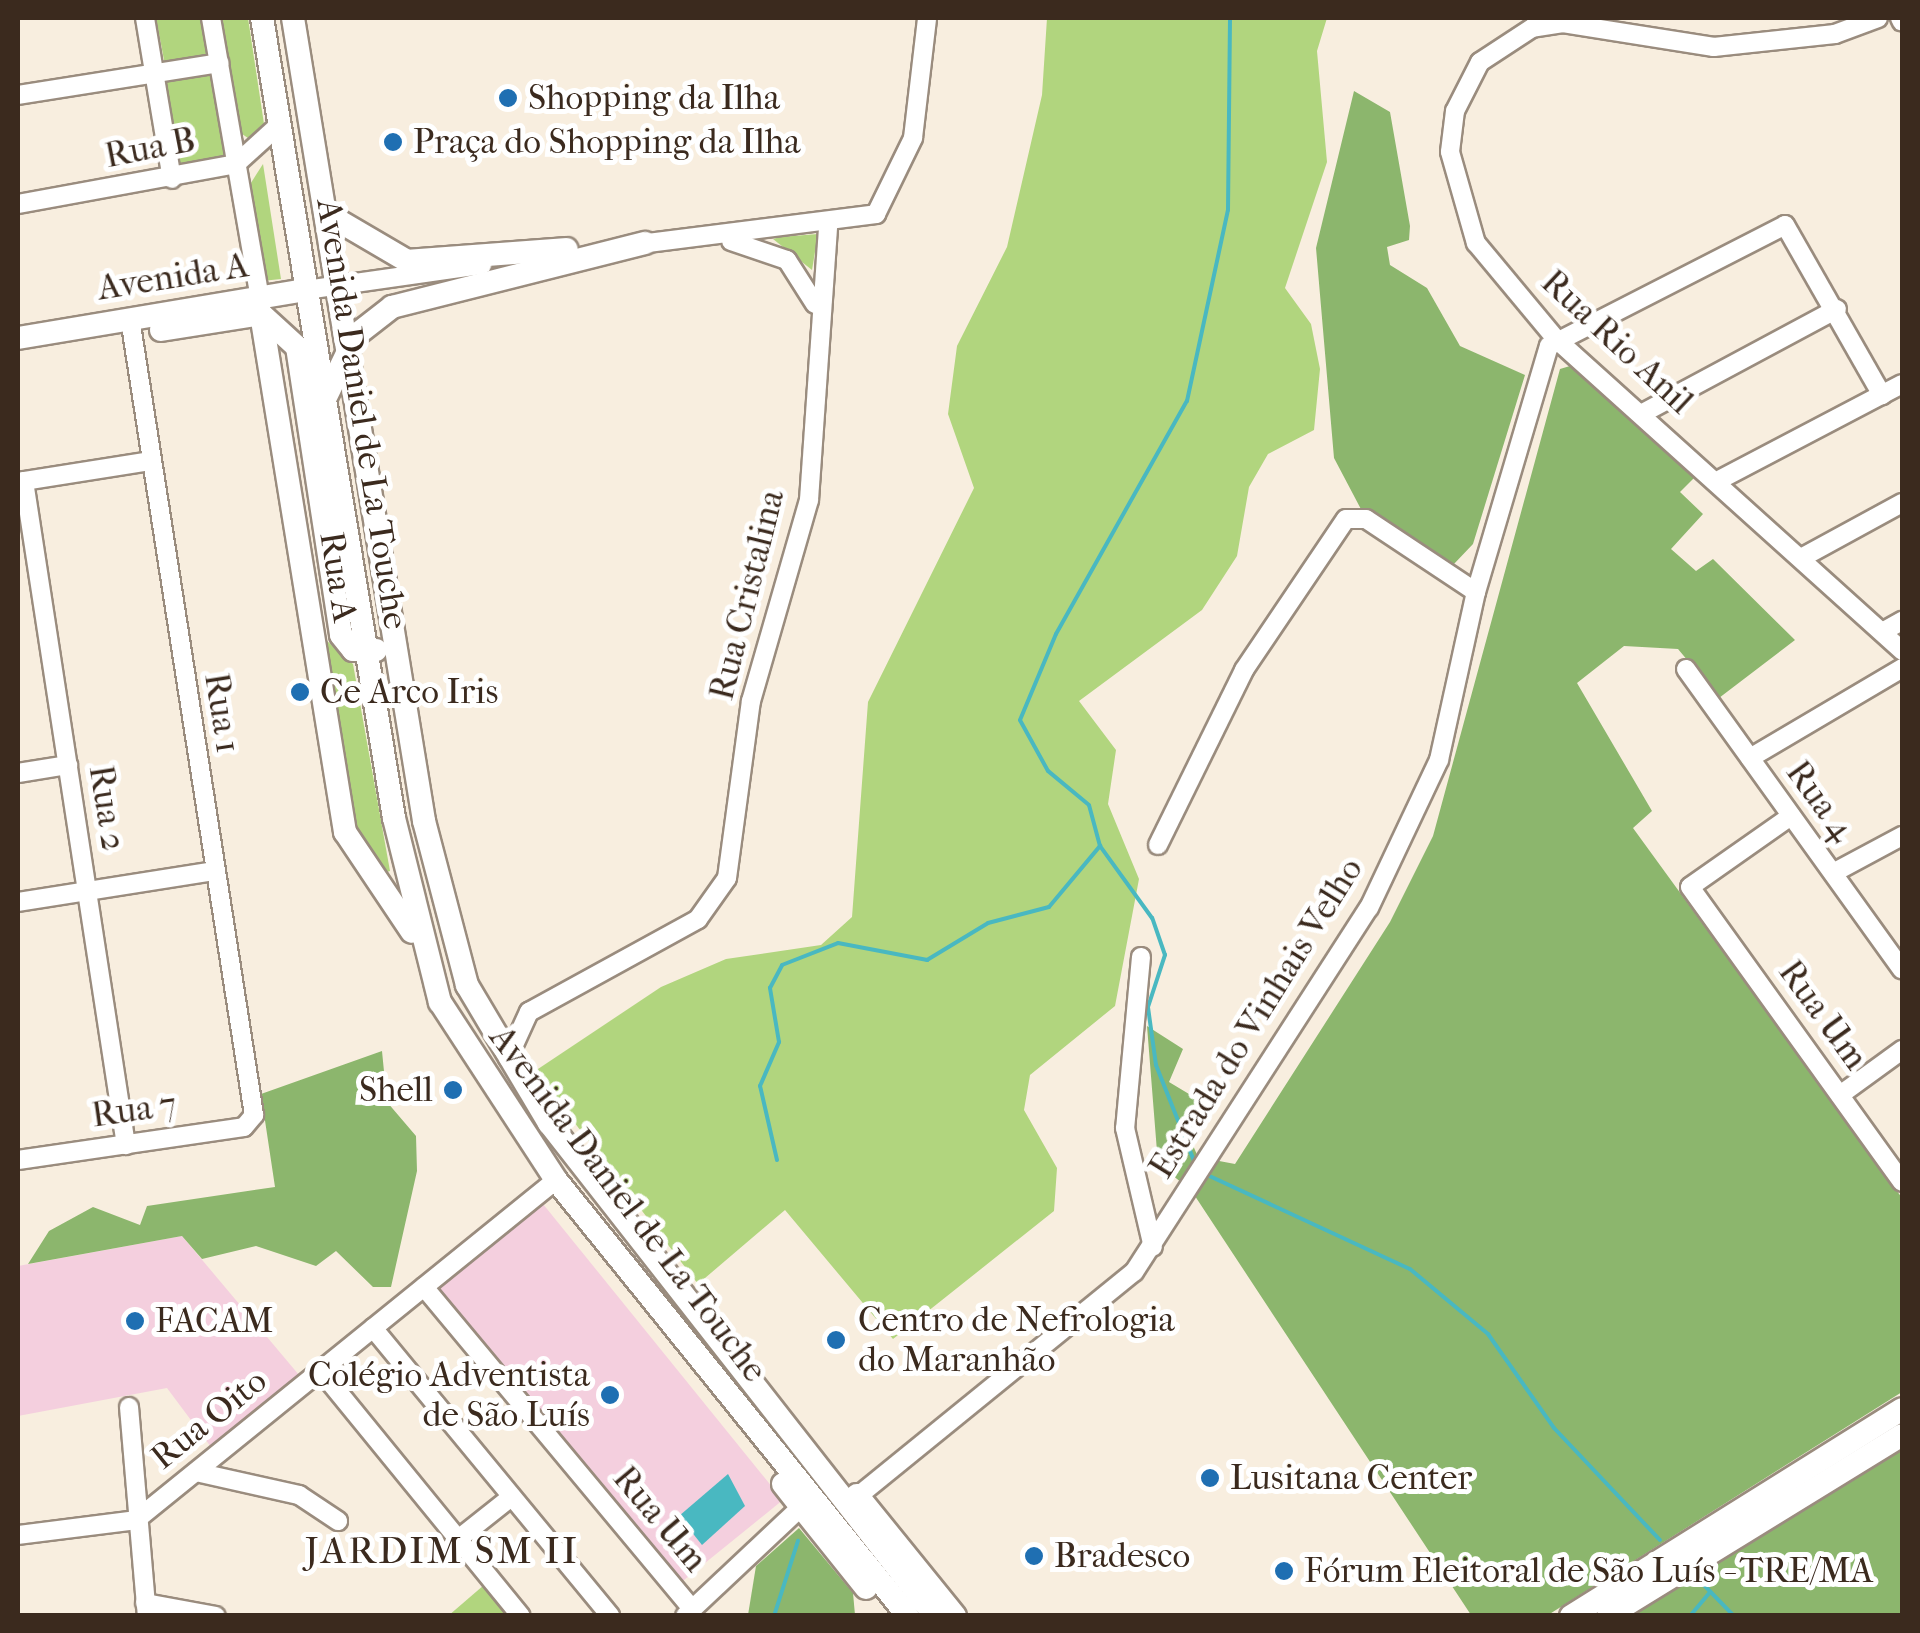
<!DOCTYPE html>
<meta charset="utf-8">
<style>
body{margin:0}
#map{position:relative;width:1920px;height:1633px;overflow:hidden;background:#f8eedf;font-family:"IM FELL French Canon",serif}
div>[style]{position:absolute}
.built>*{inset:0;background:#f4cfde;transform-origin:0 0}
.green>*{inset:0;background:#b1d57e;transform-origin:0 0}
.forest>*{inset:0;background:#8cb66d}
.water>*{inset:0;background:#49b8c1}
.stream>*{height:4px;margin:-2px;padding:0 2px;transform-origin:2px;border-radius:2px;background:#49b8c1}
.roads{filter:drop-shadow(2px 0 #9a8c7e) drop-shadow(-2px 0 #9a8c7e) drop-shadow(0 2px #9a8c7e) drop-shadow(0 -2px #9a8c7e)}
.minor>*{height:18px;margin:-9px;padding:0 9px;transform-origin:9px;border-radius:9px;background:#fff}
.major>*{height:22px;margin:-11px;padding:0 11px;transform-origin:11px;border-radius:11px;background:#fff}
.dots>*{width:28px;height:28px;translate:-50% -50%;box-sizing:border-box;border:5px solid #fff;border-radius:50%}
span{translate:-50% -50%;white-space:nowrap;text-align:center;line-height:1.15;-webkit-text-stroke:10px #fff;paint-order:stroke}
.poi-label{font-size:35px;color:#3b2a1e}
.left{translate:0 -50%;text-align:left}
.right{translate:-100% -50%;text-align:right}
.street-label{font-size:35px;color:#3b2a1e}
.neighbourhood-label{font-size:38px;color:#3b2a1e;letter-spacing:2.5px}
.frame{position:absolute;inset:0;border:20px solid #3b2a1e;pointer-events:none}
</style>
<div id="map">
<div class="built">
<i style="left:543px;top:1204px;width:381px;height:137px;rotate:51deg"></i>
<i style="clip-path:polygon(182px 1236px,299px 1375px,211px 1447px,167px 1388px,18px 1416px,18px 1266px)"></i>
</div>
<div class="green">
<i style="clip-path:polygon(156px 18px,206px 18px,213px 56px,165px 65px)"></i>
<i style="clip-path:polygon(221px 18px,248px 18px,264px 124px,251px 140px,242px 134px)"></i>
<i style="clip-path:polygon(1047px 18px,1327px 18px,1317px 51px,1327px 162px,1285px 288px,1311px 324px,1320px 369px,1314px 430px,1268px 454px,1249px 487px,1237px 556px,1202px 610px,1079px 701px,1116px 750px,1108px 804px,1139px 879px,1115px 1006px,1030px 1075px,1024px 1110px,1057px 1168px,1054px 1211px,893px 1339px,785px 1210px,698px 1284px,535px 1071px,661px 987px,726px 959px,821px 945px,852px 917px,868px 702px,974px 488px,948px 414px,957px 346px,1007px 247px,1042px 95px)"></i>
<i style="left:212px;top:72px;width:91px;height:49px;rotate:80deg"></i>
<i style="clip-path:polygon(263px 164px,281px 279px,262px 281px,247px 189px)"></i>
<i style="clip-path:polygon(818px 234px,812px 270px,773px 239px,780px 237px)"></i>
<i style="clip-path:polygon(318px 633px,353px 664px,390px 871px,381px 874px,354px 829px)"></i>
<i style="clip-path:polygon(484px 1585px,511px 1615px,448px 1616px)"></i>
</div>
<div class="forest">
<i style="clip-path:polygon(1354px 91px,1390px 112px,1410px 226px,1409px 240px,1387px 247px,1390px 265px,1427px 288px,1460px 346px,1525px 375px,1473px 544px,1453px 565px,1363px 513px,1334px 458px,1316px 248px)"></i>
<i style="clip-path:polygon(1570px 366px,1702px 470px,1680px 492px,1703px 514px,1671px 549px,1696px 571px,1713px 559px,1795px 640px,1719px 698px,1678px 649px,1624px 646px,1577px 683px,1652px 811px,1633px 828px,1902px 1198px,1902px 1392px,1548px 1615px,1471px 1615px,1191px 1190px,1158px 1164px,1147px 1026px,1183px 1049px,1169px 1082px,1204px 1103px,1188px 1134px,1198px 1157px,1235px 1164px,1390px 922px,1433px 836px,1560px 369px)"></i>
<i style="clip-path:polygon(382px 1051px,387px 1102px,416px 1136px,417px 1171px,391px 1287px,373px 1287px,336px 1251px,316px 1266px,256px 1246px,202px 1259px,182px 1236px,28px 1264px,49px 1231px,93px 1207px,140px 1225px,147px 1206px,275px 1187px,261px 1094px)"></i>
<i style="clip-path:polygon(1902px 1444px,1902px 1615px,1623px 1615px)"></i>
<i style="clip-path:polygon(799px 1528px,853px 1593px,855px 1615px,748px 1615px,756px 1566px)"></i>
</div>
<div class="water">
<i style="clip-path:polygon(728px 1474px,745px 1506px,702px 1545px,679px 1516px)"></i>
</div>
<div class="stream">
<i style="left:777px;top:1160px;width:76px;rotate:-102.9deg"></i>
<i style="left:760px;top:1086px;width:48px;rotate:-66.6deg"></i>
<i style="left:779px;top:1042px;width:55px;rotate:-99.5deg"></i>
<i style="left:770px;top:988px;width:26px;rotate:-62deg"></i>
<i style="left:782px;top:965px;width:60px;rotate:-21.4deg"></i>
<i style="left:838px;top:943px;width:91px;rotate:10.8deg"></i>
<i style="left:927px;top:960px;width:71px;rotate:-31.2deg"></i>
<i style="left:988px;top:923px;width:63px;rotate:-14.7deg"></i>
<i style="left:1049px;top:907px;width:80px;rotate:-50.1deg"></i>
<i style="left:1196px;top:1166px;width:109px;rotate:-111.6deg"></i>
<i style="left:1156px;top:1065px;width:59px;rotate:-97.9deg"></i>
<i style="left:1148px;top:1007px;width:55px;rotate:-71.9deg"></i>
<i style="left:1165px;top:955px;width:39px;rotate:-109deg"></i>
<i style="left:1152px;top:918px;width:89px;rotate:-125.8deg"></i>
<i style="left:1100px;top:846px;width:42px;rotate:-105deg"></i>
<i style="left:1089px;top:805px;width:53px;rotate:-140.3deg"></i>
<i style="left:1048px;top:771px;width:58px;rotate:-118.8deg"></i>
<i style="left:1020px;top:720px;width:93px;rotate:-67.3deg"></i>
<i style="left:1056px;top:634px;width:267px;rotate:-60.7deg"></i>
<i style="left:1187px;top:401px;width:195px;rotate:-77.9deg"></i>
<i style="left:1228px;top:210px;width:192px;rotate:-89.4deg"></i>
<i style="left:1203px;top:1173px;width:228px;rotate:24.9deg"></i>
<i style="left:1410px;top:1269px;width:102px;rotate:39.8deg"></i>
<i style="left:1488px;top:1334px;width:115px;rotate:54.9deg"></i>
<i style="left:1554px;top:1428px;width:154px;rotate:46.6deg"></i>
<i style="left:1699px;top:1580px;width:50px;rotate:45.8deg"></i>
<i style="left:774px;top:1616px;width:79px;rotate:-72.3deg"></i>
<i style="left:1690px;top:1616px;width:31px;rotate:-50deg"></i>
</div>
<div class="roads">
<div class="minor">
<i style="left:145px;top:18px;width:163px;rotate:80.5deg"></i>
<i style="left:211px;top:18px;width:284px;rotate:80.1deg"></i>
<i style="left:1878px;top:18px;width:46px;rotate:159.6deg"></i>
<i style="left:1835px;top:34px;width:122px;rotate:173.9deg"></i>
<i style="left:1714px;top:47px;width:153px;rotate:-171deg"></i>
<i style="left:1563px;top:23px;width:31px;rotate:171deg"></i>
<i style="left:1532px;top:28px;width:62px;rotate:146.8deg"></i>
<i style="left:1480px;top:62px;width:55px;rotate:117deg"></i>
<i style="left:1455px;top:111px;width:41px;rotate:97deg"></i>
<i style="left:1450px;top:152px;width:95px;rotate:74.1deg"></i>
<i style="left:1476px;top:243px;width:125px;rotate:50.2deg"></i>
<i style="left:1556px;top:339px;width:466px;rotate:42deg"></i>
<i style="left:1900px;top:18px;width:4px;rotate:63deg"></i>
<i style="left:18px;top:95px;width:204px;rotate:-9deg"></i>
<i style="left:18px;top:204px;width:222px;rotate:-10.4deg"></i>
<i style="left:236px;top:164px;width:58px;rotate:-42.2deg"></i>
<i style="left:731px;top:241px;width:59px;rotate:18.7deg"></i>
<i style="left:787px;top:260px;width:52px;rotate:57.5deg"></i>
<i style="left:632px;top:245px;width:246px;rotate:-7.2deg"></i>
<i style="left:876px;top:214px;width:85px;rotate:-64deg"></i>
<i style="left:913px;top:138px;width:121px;rotate:-83.3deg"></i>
<i style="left:306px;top:290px;width:178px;rotate:-8.1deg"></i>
<i style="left:1643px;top:413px;width:220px;rotate:-28.2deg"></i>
<i style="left:1721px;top:479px;width:204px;rotate:-27.7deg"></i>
<i style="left:24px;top:481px;width:672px;rotate:81.27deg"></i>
<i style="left:18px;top:482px;width:134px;rotate:-9deg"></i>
<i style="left:1803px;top:557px;width:113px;rotate:-28.6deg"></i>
<i style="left:1882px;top:632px;width:23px;rotate:-29deg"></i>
<i style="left:1686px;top:669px;width:370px;rotate:54.3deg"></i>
<i style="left:1750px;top:758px;width:177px;rotate:-30.6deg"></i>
<i style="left:18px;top:773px;width:51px;rotate:-9.1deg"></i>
<i style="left:1791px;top:816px;width:123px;rotate:144.9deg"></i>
<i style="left:1690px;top:887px;width:363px;rotate:54.3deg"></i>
<i style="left:1158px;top:845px;width:195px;rotate:-63.8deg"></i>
<i style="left:1244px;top:670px;width:182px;rotate:-56deg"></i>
<i style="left:1346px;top:519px;width:20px"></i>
<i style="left:1366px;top:519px;width:132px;rotate:33.6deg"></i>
<i style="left:1833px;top:873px;width:78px;rotate:-28.2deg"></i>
<i style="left:18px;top:902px;width:197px;rotate:-9deg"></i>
<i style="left:1141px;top:957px;width:172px;rotate:95.3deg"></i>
<i style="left:1125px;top:1128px;width:122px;rotate:76.8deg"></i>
<i style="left:508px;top:1058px;width:51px;rotate:-65.5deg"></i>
<i style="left:529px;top:1012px;width:193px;rotate:-28.8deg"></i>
<i style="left:698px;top:919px;width:50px;rotate:-54.7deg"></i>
<i style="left:727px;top:878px;width:179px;rotate:-82.3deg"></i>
<i style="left:751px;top:701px;width:209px;rotate:-73.9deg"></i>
<i style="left:809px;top:500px;width:275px;rotate:-86deg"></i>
<i style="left:1840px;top:1095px;width:77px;rotate:-36deg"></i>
<i style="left:18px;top:1160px;width:228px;rotate:-8.3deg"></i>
<i style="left:244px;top:1127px;width:16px;rotate:-50deg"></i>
<i style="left:254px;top:1115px;width:806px;rotate:-98.85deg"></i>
<i style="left:424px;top:1287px;width:419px;rotate:50.2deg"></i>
<i style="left:373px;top:1328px;width:373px;rotate:50.5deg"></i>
<i style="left:321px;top:1371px;width:316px;rotate:50.8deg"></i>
<i style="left:129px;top:1407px;width:210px;rotate:85.1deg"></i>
<i style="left:196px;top:1472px;width:106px;rotate:12.6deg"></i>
<i style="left:299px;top:1495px;width:47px;rotate:33.7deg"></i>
<i style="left:858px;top:1496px;width:355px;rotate:-39.1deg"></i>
<i style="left:1134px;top:1272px;width:433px;rotate:-57.2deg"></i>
<i style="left:1369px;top:908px;width:164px;rotate:-64.7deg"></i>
<i style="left:1439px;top:760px;width:172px;rotate:-77.6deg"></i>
<i style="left:1476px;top:592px;width:257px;rotate:-73.5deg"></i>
<i style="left:1549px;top:346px;width:265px;rotate:-27.1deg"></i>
<i style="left:1785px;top:225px;width:196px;rotate:60.3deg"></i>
<i style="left:18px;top:1535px;width:119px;rotate:-7.2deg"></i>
<i style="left:136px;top:1520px;width:540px;rotate:-38.99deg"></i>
<i style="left:457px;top:1540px;width:68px;rotate:-38.4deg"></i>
<i style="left:145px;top:1603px;width:72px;rotate:10.4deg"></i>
<i style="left:685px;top:1616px;width:158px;rotate:-43.2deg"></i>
</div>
<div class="major">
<i style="left:262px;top:18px;width:811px;rotate:80.63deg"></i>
<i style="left:394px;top:818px;width:190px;rotate:76deg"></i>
<i style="left:440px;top:1002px;width:212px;rotate:56.9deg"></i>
<i style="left:556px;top:1180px;width:560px;rotate:51.08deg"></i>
<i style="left:293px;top:18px;width:814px;rotate:80.73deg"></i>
<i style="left:424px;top:821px;width:170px;rotate:75.3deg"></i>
<i style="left:467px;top:985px;width:161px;rotate:59.3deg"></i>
<i style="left:549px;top:1123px;width:626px;rotate:51.94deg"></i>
<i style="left:327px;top:214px;width:93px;rotate:30.4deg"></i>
<i style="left:407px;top:261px;width:160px;rotate:-4.3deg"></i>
<i style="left:261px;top:314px;width:525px;rotate:80.79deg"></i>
<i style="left:345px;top:832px;width:120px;rotate:56.2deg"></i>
<i style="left:261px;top:314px;width:49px;rotate:42.5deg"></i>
<i style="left:297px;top:347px;width:291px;rotate:81.3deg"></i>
<i style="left:341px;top:635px;width:19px;rotate:51deg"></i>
<i style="left:353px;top:650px;width:23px"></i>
<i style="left:161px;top:330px;width:101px;rotate:-9.1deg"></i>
<i style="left:18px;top:338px;width:292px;rotate:-9.5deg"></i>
<i style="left:326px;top:397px;width:69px;rotate:-64.2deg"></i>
<i style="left:356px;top:335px;width:46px;rotate:-37.9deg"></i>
<i style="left:392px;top:307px;width:261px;rotate:-14.2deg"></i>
<i style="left:783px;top:1484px;width:133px;rotate:51.4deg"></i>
<i style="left:857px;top:1495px;width:156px;rotate:51deg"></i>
<i style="left:1571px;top:1616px;width:390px;rotate:-32deg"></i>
<i style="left:1608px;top:1616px;width:345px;rotate:-31.6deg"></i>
</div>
</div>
<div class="dots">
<i style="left:508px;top:98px;background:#1f6fb2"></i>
<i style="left:393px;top:142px;background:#1f6fb2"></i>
<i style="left:300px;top:692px;background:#1f6fb2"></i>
<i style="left:453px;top:1090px;background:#1f6fb2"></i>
<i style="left:135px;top:1321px;background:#1f6fb2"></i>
<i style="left:836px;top:1340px;background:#1f6fb2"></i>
<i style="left:610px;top:1395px;background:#1f6fb2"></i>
<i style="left:1210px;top:1478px;background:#1f6fb2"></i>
<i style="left:1034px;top:1556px;background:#1f6fb2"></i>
<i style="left:1284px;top:1571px;background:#1f6fb2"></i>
</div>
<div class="poi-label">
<span class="left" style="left:528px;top:98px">Shopping da Ilha</span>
<span class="left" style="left:413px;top:142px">Praça do Shopping da Ilha</span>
<span class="left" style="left:320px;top:692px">Ce Arco Iris</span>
<span class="right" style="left:433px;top:1090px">Shell</span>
<span class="left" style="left:858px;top:1340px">Centro de Nefrologia<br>do Maranhão</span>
<span class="left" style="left:155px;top:1321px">FACAM</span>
<span class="right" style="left:590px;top:1395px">Colégio Adventista<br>de São Luís</span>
<span class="left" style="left:1230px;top:1478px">Lusitana Center</span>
<span class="left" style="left:1054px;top:1556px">Bradesco</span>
<span class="left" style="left:1304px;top:1571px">Fórum Eleitoral de São Luís - TRE/MA</span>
</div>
<div class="street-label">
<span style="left:150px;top:148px;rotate:-11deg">Rua B</span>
<span style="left:173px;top:277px;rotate:-9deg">Avenida A</span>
<span style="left:1617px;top:342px;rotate:43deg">Rua Rio Anil</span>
<span style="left:362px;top:414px;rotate:81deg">Avenida Daniel de La Touche</span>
<span style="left:338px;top:577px;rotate:81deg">Rua A</span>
<span style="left:747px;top:595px;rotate:-76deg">Rua Cristalina</span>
<span style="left:222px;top:713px;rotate:81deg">Rua 1</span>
<span style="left:1820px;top:801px;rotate:54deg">Rua 4</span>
<span style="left:107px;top:808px;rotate:81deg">Rua 2</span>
<span style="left:1823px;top:1015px;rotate:54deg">Rua Um</span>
<span style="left:1256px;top:1018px;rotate:-58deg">Estrada do Vinhais Velho</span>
<span style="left:134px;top:1110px;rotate:-8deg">Rua 7</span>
<span style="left:628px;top:1204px;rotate:53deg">Avenida Daniel de La Touche</span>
<span style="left:209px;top:1419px;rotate:-39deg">Rua Oito</span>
<span style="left:660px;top:1519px;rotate:50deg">Rua Um</span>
</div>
<div class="neighbourhood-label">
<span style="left:442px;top:1551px">JARDIM SM II</span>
</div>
<div class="frame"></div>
</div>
